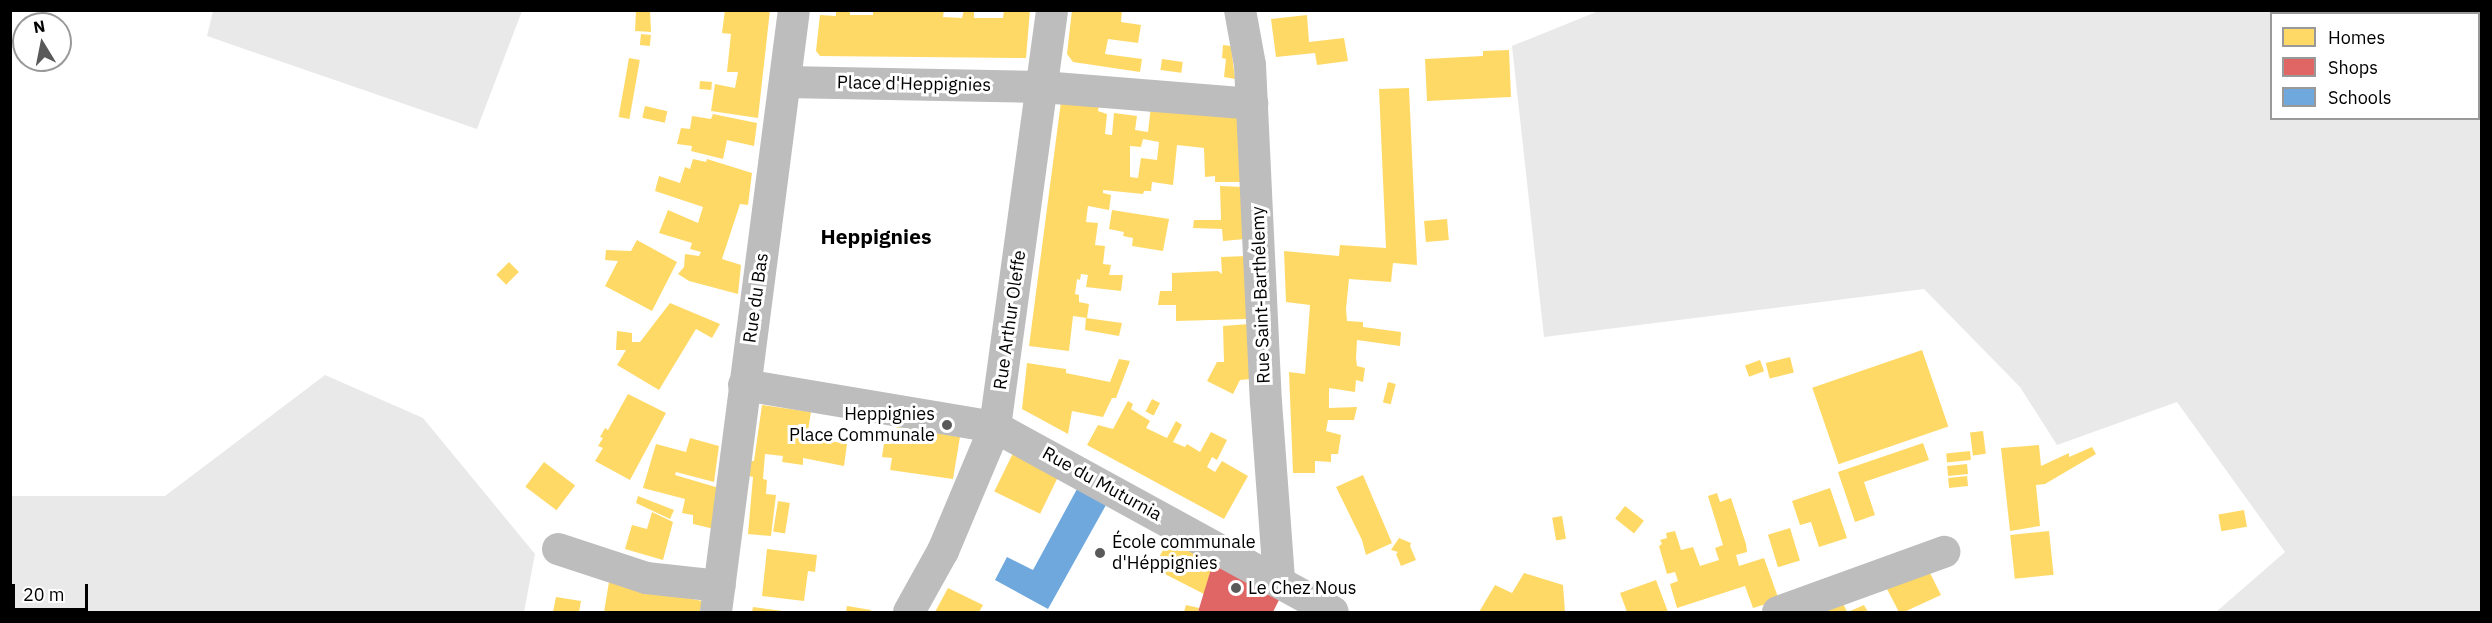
<!DOCTYPE html>
<meta charset="utf-8">
<style>
body{margin:0}
#map{position:relative;width:2492px;height:623px;overflow:hidden;background:#fff;font-family:"IBM Plex Sans",sans-serif}
div>[style]{position:absolute}
.green>*{inset:0;background:#e9e9e9}
.homes>*{inset:0;background:#ffd966;transform-origin:0 0}
.shops>*{inset:0;background:#e06666}
.schools>*{inset:0;background:#6fa8dc}
.minor>*{height:32px;margin:-16px;padding:0 16px;transform-origin:16px;border-radius:16px;background:#bdbdbd}
.dots>*{width:16px;height:16px;translate:-50% -50%;box-sizing:border-box;border:3px solid #fff;border-radius:50%}
span{translate:-50% -50%;white-space:nowrap;text-align:center;line-height:1.15;-webkit-text-stroke:6px #fff;paint-order:stroke}
.street-label{font-size:18px;color:#000}
.poi-label{font-size:18px;color:#000}
.right{translate:-100% -50%;text-align:right}
.left{translate:0 -50%;text-align:left}
.quarter-label{font-size:21px;color:#000;font-weight:700}
.frame{position:absolute;inset:0;border:12px solid #000;pointer-events:none}
.legend{position:absolute;left:2270px;top:12px;width:210px;height:108px;box-sizing:border-box;background:#fff;border:2px solid #999;margin:0;padding:8px 10px;list-style:none;font-size:18px;color:#000}
.legend li{display:flex;align-items:center;gap:12px;height:30px}
.legend b{width:30px;border:2px solid #999}
.north{position:absolute;left:12px;top:12px;width:60px;height:60px;box-sizing:border-box;background:#fff;border:2px solid #999;border-radius:50%;rotate:350deg;font-size:16px;font-weight:700;line-height:24px;text-align:center;color:#000}
.north::after{content:'';display:block;margin:auto;width:21px;height:27px;background:#595959;clip-path:polygon(50% 0,100% 100%,50% 72%,0 100%)}
.scale{position:absolute;left:12px;top:584px;width:76px;height:27px;box-sizing:border-box;border:3px solid #000;border-top:0;padding-left:8px;font-size:18px;line-height:21px;white-space:nowrap;color:#000;-webkit-text-stroke:4px #fff;paint-order:stroke}
</style>
<div id="map">
<div class="green">
<i style="clip-path:polygon(evenodd,1601px 10px,2481px 11px,2481px 612px,2216px 612px,2285px 552px,2177px 402px,2057px 445px,2020px 387px,1924px 289px,1544px 337px,1512px 46px,1601px 10px,2272px 14px,2478px 14px,2478px 118px,2272px 118px,2272px 14px)"></i>
<i style="clip-path:polygon(213px 11px,213px 10px,522px 11px,477px 129px,207px 36px)"></i>
<i style="clip-path:polygon(325px 375px,423px 418px,535px 554px,524px 612px,11px 612px,11px 496px,165px 496px)"></i>
</div>
<div class="homes">
<i style="clip-path:polygon(636px 10px,650px 10px,651px 32px,635px 31px)"></i>
<i style="clip-path:polygon(725px 10px,770px 10px,758px 118px,711px 111px,715px 84px,735px 88px,738px 72px,727px 72px,731px 34px,722px 33px)"></i>
<i style="clip-path:polygon(836px 10px,850px 10px,850px 15px,873px 15px,873px 10px,944px 10px,943px 17px,962px 18px,964px 10px,974px 10px,974px 18px,1003px 18px,1004px 10px,1030px 10px,1026px 58px,820px 56px,816px 51px,820px 15px,836px 16px)"></i>
<i style="clip-path:polygon(1072px 10px,1122px 10px,1121px 22px,1141px 25px,1138px 43px,1108px 39px,1105px 54px,1142px 59px,1140px 72px,1073px 62px,1067px 54px)"></i>
<i style="clip-path:polygon(1307px 15px,1309px 42px,1344px 38px,1348px 61px,1317px 65px,1315px 53px,1276px 57px,1271px 19px)"></i>
<i style="left:641px;top:34px;width:10px;height:11px;rotate:6deg"></i>
<i style="clip-path:polygon(1223px 45px,1231px 46px,1235px 79px,1224px 77px,1226px 59px,1222px 58px)"></i>
<i style="clip-path:polygon(1509px 50px,1511px 97px,1427px 101px,1425px 59px,1483px 56px,1483px 51px)"></i>
<i style="left:629px;top:58px;width:11px;height:60px;rotate:10deg"></i>
<i style="left:1162px;top:59px;width:21px;height:11px;rotate:8deg"></i>
<i style="left:700px;top:81px;width:12px;height:8px;rotate:5deg"></i>
<i style="clip-path:polygon(1409px 88px,1417px 265px,1393px 263px,1391px 282px,1349px 279px,1346px 309px,1347px 321px,1363px 322px,1363px 327px,1401px 332px,1400px 346px,1357px 340px,1356px 358px,1357px 366px,1365px 368px,1363px 382px,1356px 380px,1355px 392px,1329px 388px,1329px 408px,1357px 407px,1354px 420px,1328px 420px,1326px 431px,1341px 435px,1338px 454px,1331px 454px,1331px 462px,1315px 461px,1315px 473px,1293px 473px,1289px 372px,1305px 374px,1310px 305px,1286px 302px,1284px 251px,1339px 256px,1340px 245px,1386px 248px,1379px 89px)"></i>
<i style="clip-path:polygon(evenodd,1062px 94px,1100px 99px,1098px 111px,1107px 114px,1105px 134px,1112px 135px,1114px 113px,1137px 116px,1135px 130px,1148px 132px,1151px 106px,1243px 115px,1243px 182px,1215px 182px,1215px 176px,1205px 177px,1204px 148px,1177px 145px,1173px 185px,1152px 182px,1151px 191px,1144px 191px,1143px 194px,1103px 190px,1103px 193px,1111px 195px,1109px 210px,1088px 206px,1086px 222px,1098px 223px,1095px 245px,1105px 246px,1103px 264px,1111px 265px,1109px 275px,1123px 275px,1121px 291px,1086px 287px,1088px 275px,1081px 274px,1080px 280px,1077px 279px,1075px 294px,1079px 295px,1079px 302px,1089px 304px,1087px 318px,1073px 316px,1069px 351px,1029px 346px,1062px 94px,1143px 139px,1159px 142px,1157px 160px,1141px 158px,1138px 178px,1130px 177px,1130px 146px,1141px 147px,1143px 139px)"></i>
<i style="left:645px;top:106px;width:23px;height:12px;rotate:13deg"></i>
<i style="clip-path:polygon(713px 114px,757px 123px,754px 146px,727px 140px,723px 159px,691px 151px,692px 146px,677px 144px,681px 128px,690px 129px,692px 116px,711px 119px)"></i>
<i style="clip-path:polygon(693px 159px,706px 162px,707px 159px,752px 173px,748px 205px,740px 204px,722px 259px,741px 265px,738px 294px,689px 281px,678px 274px,684px 267px,685px 254px,699px 256px,701px 252px,690px 249px,692px 243px,659px 233px,668px 210px,698px 223px,703px 207px,655px 191px,659px 176px,680px 183px,685px 167px,690px 169px)"></i>
<i style="clip-path:polygon(1220px 186px,1243px 187px,1245px 239px,1223px 241px,1222px 229px,1193px 228px,1194px 220px,1221px 220px)"></i>
<i style="clip-path:polygon(1112px 210px,1169px 219px,1163px 251px,1132px 246px,1133px 238px,1123px 236px,1124px 232px,1109px 229px)"></i>
<i style="left:1447px;top:219px;width:21px;height:23px;rotate:85deg"></i>
<i style="clip-path:polygon(637px 240px,677px 262px,652px 311px,605px 286px,618px 261px,605px 260px,606px 250px,631px 251px)"></i>
<i style="clip-path:polygon(1246px 256px,1247px 319px,1176px 321px,1176px 305px,1158px 305px,1160px 291px,1172px 291px,1172px 273px,1218px 271px,1222px 274px,1221px 257px)"></i>
<i style="left:509px;top:262px;width:14px;height:18px;rotate:45deg"></i>
<i style="clip-path:polygon(670px 303px,720px 324px,712px 338px,696px 329px,659px 390px,617px 365px,626px 350px,616px 350px,617px 331px,632px 333px,632px 342px,640px 342px)"></i>
<i style="clip-path:polygon(1086px 318px,1122px 323px,1119px 336px,1085px 330px)"></i>
<i style="clip-path:polygon(1249px 324px,1251px 379px,1240px 380px,1233px 394px,1207px 381px,1217px 362px,1224px 362px,1223px 326px)"></i>
<i style="left:1922px;top:350px;width:81px;height:116px;rotate:71deg"></i>
<i style="left:1790px;top:357px;width:16px;height:25px;rotate:76deg"></i>
<i style="clip-path:polygon(1119px 359px,1130px 361px,1116px 398px,1112px 398px,1103px 417px,1072px 411px,1068px 434px,1022px 409px,1027px 363px,1066px 369px,1066px 373px,1110px 382px)"></i>
<i style="left:1760px;top:360px;width:12px;height:16px;rotate:70deg"></i>
<i style="left:1388px;top:382px;width:8px;height:21px;rotate:14deg"></i>
<i style="clip-path:polygon(628px 394px,666px 413px,630px 480px,595px 461px,603px 448px,598px 446px,603px 438px,600px 437px,605px 428px,608px 430px)"></i>
<i style="left:1152px;top:399px;width:9px;height:14px;rotate:27deg"></i>
<i style="clip-path:polygon(1128px 401px,1133px 404px,1131px 409px,1150px 421px,1146px 428px,1167px 438px,1176px 421px,1182px 425px,1173px 442px,1185px 447px,1187px 444px,1200px 452px,1211px 432px,1227px 440px,1217px 460px,1212px 457px,1207px 467px,1215px 472px,1222px 461px,1248px 476px,1224px 519px,1087px 445px,1098px 425px,1113px 429px)"></i>
<i style="clip-path:polygon(762px 405px,811px 412px,807px 437px,847px 444px,844px 466px,803px 458px,803px 465px,782px 462px,783px 456px,765px 454px,763px 479px,767px 480px,766px 494px,776px 495px,771px 536px,748px 534px,753px 477px,749px 476px,750px 461px,754px 461px)"></i>
<i style="clip-path:polygon(897px 427px,960px 437px,953px 479px,890px 470px,892px 458px,882px 457px,886px 430px,896px 432px)"></i>
<i style="left:1983px;top:431px;width:23px;height:13px;rotate:83deg"></i>
<i style="clip-path:polygon(690px 438px,719px 446px,714px 482px,676px 472px,675px 475px,719px 488px,714px 529px,693px 524px,693px 515px,682px 513px,685px 499px,643px 488px,656px 444px,686px 452px)"></i>
<i style="clip-path:polygon(1923px 443px,1929px 460px,1864px 482px,1875px 515px,1855px 522px,1838px 472px)"></i>
<i style="clip-path:polygon(2039px 445px,2041px 466px,2069px 453px,2069px 457px,2092px 447px,2096px 454px,2045px 484px,2036px 485px,2040px 526px,2010px 531px,2001px 448px)"></i>
<i style="left:1014px;top:451px;width:51px;height:45px;rotate:26deg"></i>
<i style="left:1970px;top:451px;width:9px;height:24px;rotate:84deg"></i>
<i style="left:544px;top:462px;width:39px;height:31px;rotate:37deg"></i>
<i style="left:1967px;top:464px;width:10px;height:20px;rotate:84deg"></i>
<i style="clip-path:polygon(1363px 475px,1392px 543px,1366px 555px,1362px 540px,1336px 487px)"></i>
<i style="left:1967px;top:476px;width:10px;height:19px;rotate:84deg"></i>
<i style="clip-path:polygon(1830px 488px,1847px 538px,1819px 547px,1811px 522px,1800px 525px,1792px 501px)"></i>
<i style="clip-path:polygon(1717px 493px,1720px 502px,1731px 498px,1746px 544px,1747px 552px,1736px 555px,1739px 566px,1764px 558px,1779px 600px,1753px 608px,1745px 586px,1677px 608px,1670px 584px,1678px 581px,1675px 572px,1667px 574px,1659px 546px,1662px 544px,1660px 540px,1667px 538px,1666px 533px,1675px 531px,1681px 550px,1693px 547px,1700px 566px,1719px 560px,1715px 548px,1723px 545px,1708px 496px)"></i>
<i style="clip-path:polygon(638px 496px,674px 510px,670px 519px,636px 503px)"></i>
<i style="left:778px;top:501px;width:12px;height:31px;rotate:9deg"></i>
<i style="left:1625px;top:506px;width:24px;height:16px;rotate:38deg"></i>
<i style="left:2244px;top:510px;width:17px;height:26px;rotate:80deg"></i>
<i style="clip-path:polygon(652px 512px,673px 522px,663px 560px,625px 549px,632px 525px,647px 529px)"></i>
<i style="left:1562px;top:516px;width:23px;height:10px;rotate:80deg"></i>
<i style="left:1790px;top:528px;width:34px;height:23px;rotate:73deg"></i>
<i style="left:2049px;top:531px;width:44px;height:39px;rotate:84deg"></i>
<i style="clip-path:polygon(1171px 536px,1214px 559px,1204px 594px,1153px 568px)"></i>
<i style="clip-path:polygon(1399px 538px,1411px 543px,1410px 546px,1416px 560px,1401px 566px,1396px 554px,1398px 552px,1391px 550px)"></i>
<i style="clip-path:polygon(767px 549px,817px 555px,815px 572px,808px 571px,804px 601px,762px 596px)"></i>
<i style="clip-path:polygon(1928px 569px,1941px 595px,1904px 612px,1899px 612px,1887px 589px)"></i>
<i style="clip-path:polygon(1524px 573px,1563px 585px,1565px 612px,1479px 612px,1495px 585px,1512px 593px)"></i>
<i style="clip-path:polygon(1656px 580px,1668px 612px,1627px 612px,1620px 593px)"></i>
<i style="clip-path:polygon(609px 582px,702px 601px,700px 612px,604px 612px)"></i>
<i style="clip-path:polygon(948px 588px,983px 605px,979px 612px,935px 612px)"></i>
<i style="clip-path:polygon(556px 597px,581px 601px,579px 612px,553px 612px)"></i>
<i style="clip-path:polygon(1843px 603px,1847px 612px,1824px 612px)"></i>
<i style="clip-path:polygon(1186px 605px,1199px 608px,1198px 612px,1184px 612px)"></i>
<i style="clip-path:polygon(1864px 605px,1868px 612px,1848px 612px)"></i>
<i style="clip-path:polygon(847px 606px,871px 610px,870px 612px,846px 612px)"></i>
<i style="clip-path:polygon(753px 607px,782px 611px,782px 612px,752px 612px)"></i>
</div>
<div class="shops">
<i style="clip-path:polygon(1214px 559px,1281px 596px,1273px 612px,1198px 612px)"></i>
</div>
<div class="schools">
<i style="clip-path:polygon(1077px 489px,1106px 505px,1048px 609px,995px 580px,1007px 557px,1033px 570px)"></i>
</div>
<div class="minor">
<i style="left:1240px;top:10px;width:56px;rotate:79.7deg"></i>
<i style="left:1250px;top:65px;width:337px;rotate:87.3deg"></i>
<i style="left:1266px;top:402px;width:178px;rotate:85.8deg"></i>
<i style="left:785px;top:82px;width:257px;rotate:1.1deg"></i>
<i style="left:1042px;top:87px;width:211px;rotate:4.6deg"></i>
<i style="left:744px;top:385px;width:254px;rotate:9.5deg"></i>
<i style="left:995px;top:427px;width:385px;rotate:28.7deg"></i>
<i style="left:558px;top:549px;width:93px;rotate:18.2deg"></i>
<i style="left:646px;top:578px;width:74px;rotate:6.2deg"></i>
<i style="left:716px;top:612px;width:607px;rotate:-82.62deg"></i>
<i style="left:909px;top:612px;width:70px;rotate:-60.9deg"></i>
<i style="left:943px;top:551px;width:134px;rotate:-67.2deg"></i>
<i style="left:995px;top:427px;width:421px;rotate:-82.2deg"></i>
<i style="left:1778px;top:612px;width:177px;rotate:-19.9deg"></i>
</div>
<div class="dots">
<i style="left:947px;top:425px;background:#595959"></i>
<i style="left:1100px;top:553px;background:#595959"></i>
<i style="left:1236px;top:588px;background:#595959"></i>
</div>
<div class="street-label">
<span style="left:914px;top:84px;rotate:1deg">Place d'Heppignies</span>
<span style="left:1261px;top:295px;rotate:-92deg">Rue Saint-Barthélemy</span>
<span style="left:756px;top:298px;rotate:-82deg">Rue du Bas</span>
<span style="left:1010px;top:320px;rotate:-82deg">Rue Arthur Oleffe</span>
<span style="left:1102px;top:484px;rotate:29deg">Rue du Muturnia</span>
</div>
<div class="poi-label">
<span class="right" style="left:935px;top:425px">Heppignies<br>Place Communale</span>
<span class="left" style="left:1112px;top:553px">École communale<br>d'Héppignies</span>
<span class="left" style="left:1248px;top:588px">Le Chez Nous</span>
</div>
<div class="quarter-label">
<span style="left:876px;top:236px">Heppignies</span>
</div>
<div class="frame"></div>
<ul class="legend">
<li><b style="height:16px;background:#ffd966"></b>Homes</li>
<li><b style="height:16px;background:#e06666"></b>Shops</li>
<li><b style="height:16px;background:#6fa8dc"></b>Schools</li>
</ul>
<div class="north">N</div>
<div class="scale">20 m</div>
</div>
